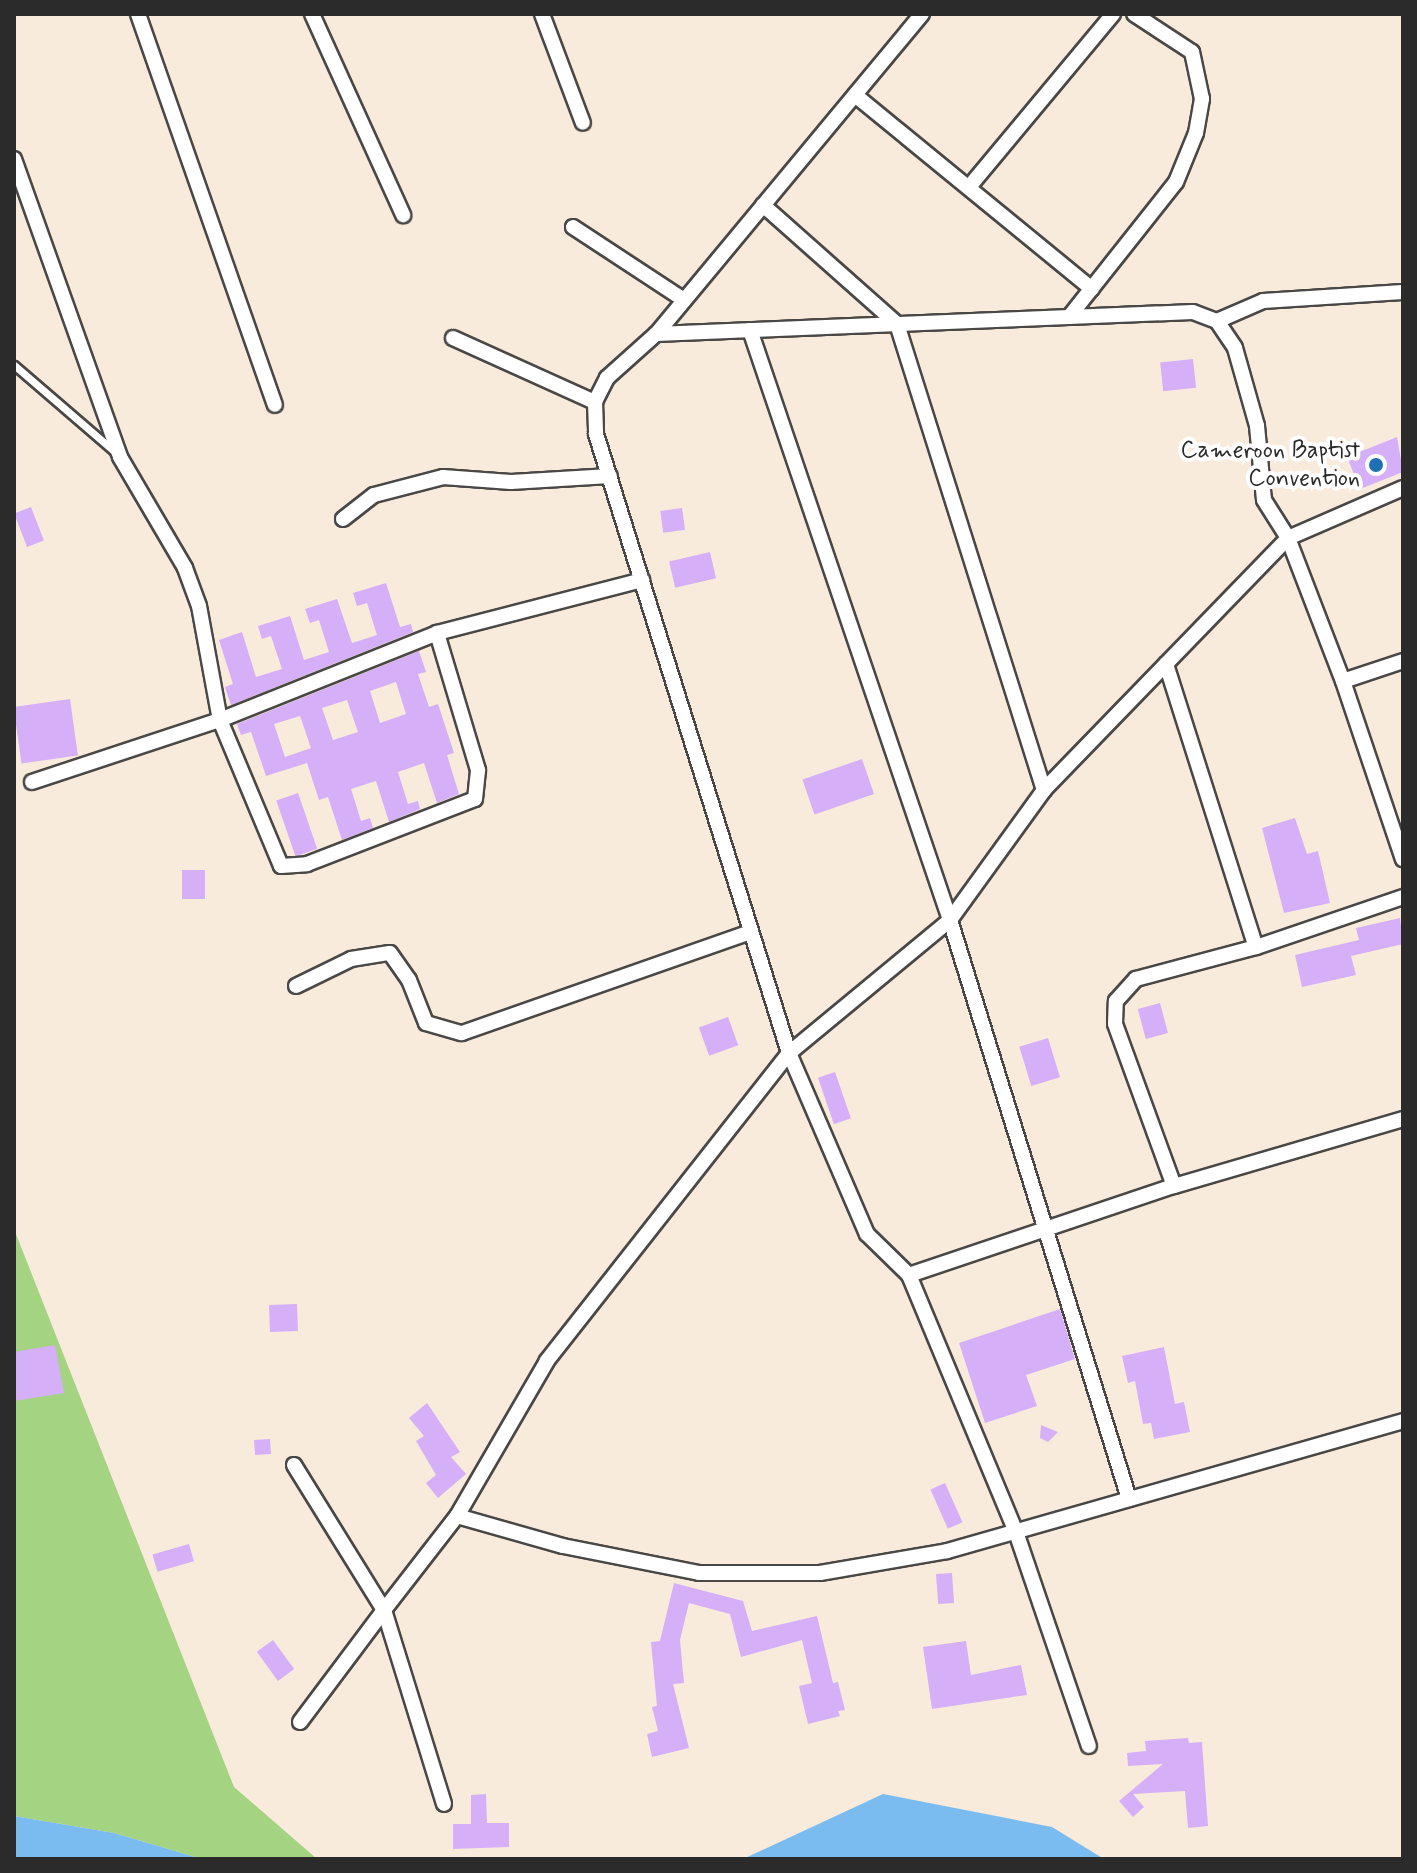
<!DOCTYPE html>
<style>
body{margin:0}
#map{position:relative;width:1417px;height:1873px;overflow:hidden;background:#f9ebdc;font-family:Mynerve,sans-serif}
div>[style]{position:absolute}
.green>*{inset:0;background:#a4d382}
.water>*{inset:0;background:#7bbcf0}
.building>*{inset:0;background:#d5aff8;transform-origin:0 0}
.roads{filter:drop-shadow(2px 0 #4a4846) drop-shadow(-2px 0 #4a4846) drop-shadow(0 2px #4a4846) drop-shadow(0 -2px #4a4846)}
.service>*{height:7px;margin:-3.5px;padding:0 3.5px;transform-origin:3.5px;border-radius:3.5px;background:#fff}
.minor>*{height:14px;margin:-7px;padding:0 7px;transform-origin:7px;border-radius:7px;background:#fff}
.dots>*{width:22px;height:22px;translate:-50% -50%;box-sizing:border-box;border:4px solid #fff;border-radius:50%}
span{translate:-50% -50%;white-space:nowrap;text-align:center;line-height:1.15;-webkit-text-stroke:8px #fff;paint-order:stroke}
.poi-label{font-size:24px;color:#2b2b2b}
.right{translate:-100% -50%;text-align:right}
.frame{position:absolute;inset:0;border:16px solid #2b2b2b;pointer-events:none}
</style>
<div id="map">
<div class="green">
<i style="clip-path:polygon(14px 1229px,234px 1787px,317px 1859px,202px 1859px,114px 1833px,14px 1816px)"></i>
</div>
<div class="water">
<i style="clip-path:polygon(883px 1794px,1052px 1827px,1104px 1859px,743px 1859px)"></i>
<i style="clip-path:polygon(14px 1816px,114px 1833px,202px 1859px,14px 1859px)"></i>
</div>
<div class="building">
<i style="left:1193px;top:359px;width:29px;height:33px;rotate:84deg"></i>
<i style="clip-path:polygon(1397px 437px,1403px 472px,1360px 489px,1347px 457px)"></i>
<i style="left:31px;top:507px;width:36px;height:18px;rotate:69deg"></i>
<i style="left:682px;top:508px;width:22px;height:22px;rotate:82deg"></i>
<i style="left:710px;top:552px;width:27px;height:42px;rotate:77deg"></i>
<i style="clip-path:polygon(386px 583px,400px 627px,411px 624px,413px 632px,231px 705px,225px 687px,233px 684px,219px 640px,242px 632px,256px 677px,282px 669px,271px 636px,262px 639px,258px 626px,290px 616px,304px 660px,329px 652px,319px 620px,310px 623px,305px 609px,337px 599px,352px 643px,377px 635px,367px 603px,357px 606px,353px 593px)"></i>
<i style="clip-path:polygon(evenodd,419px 651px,426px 672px,418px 674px,429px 707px,438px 704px,454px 753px,447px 755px,459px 794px,437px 803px,424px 763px,398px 772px,408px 804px,418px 801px,420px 809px,389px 822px,376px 781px,351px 789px,361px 821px,370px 818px,373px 828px,342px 840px,328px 797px,319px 800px,307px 763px,266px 776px,251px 732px,241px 735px,237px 724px,419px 651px,396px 682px,406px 714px,380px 723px,370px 691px,396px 682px,419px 651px,347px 700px,358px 732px,333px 740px,322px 708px,347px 700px,419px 651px,300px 716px,311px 748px,285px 757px,274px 724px,300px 716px)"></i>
<i style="left:70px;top:699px;width:57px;height:57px;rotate:82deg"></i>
<i style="left:862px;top:759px;width:37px;height:63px;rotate:71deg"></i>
<i style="left:298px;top:793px;width:59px;height:23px;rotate:71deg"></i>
<i style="clip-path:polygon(1295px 818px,1307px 854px,1318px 851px,1330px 903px,1284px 913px,1262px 828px)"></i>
<i style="left:182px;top:870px;width:23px;height:29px"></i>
<i style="clip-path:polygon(1400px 918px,1403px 944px,1351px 956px,1356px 975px,1302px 987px,1295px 955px,1359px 940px,1356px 928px)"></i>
<i style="left:1160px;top:1003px;width:31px;height:23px;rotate:75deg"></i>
<i style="left:728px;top:1017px;width:30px;height:31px;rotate:70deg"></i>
<i style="left:1048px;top:1038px;width:41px;height:30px;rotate:73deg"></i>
<i style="left:835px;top:1072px;width:49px;height:18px;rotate:71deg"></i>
<i style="left:297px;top:1304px;width:27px;height:28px;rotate:88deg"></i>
<i style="clip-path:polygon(1060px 1309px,1075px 1359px,1026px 1375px,1037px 1406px,985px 1423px,959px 1343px)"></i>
<i style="clip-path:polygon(55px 1345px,64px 1393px,14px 1401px,14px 1352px)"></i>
<i style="clip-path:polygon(1164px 1347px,1175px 1404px,1184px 1402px,1190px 1432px,1154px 1439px,1151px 1423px,1143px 1424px,1135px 1381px,1128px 1383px,1122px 1356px)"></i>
<i style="clip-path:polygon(427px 1403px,460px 1452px,451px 1457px,466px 1474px,438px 1498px,426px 1483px,436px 1475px,416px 1441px,424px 1436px,409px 1418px)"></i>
<i style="clip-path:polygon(1041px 1425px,1058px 1432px,1048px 1442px,1040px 1438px)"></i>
<i style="left:270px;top:1439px;width:15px;height:16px;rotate:86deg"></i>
<i style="left:945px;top:1483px;width:43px;height:16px;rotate:66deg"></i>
<i style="left:189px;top:1544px;width:18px;height:38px;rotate:74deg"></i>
<i style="left:952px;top:1573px;width:30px;height:16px;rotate:86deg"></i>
<i style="clip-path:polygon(674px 1583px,743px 1601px,752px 1631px,817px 1616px,833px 1683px,838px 1682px,845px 1710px,838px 1711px,840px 1716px,808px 1724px,799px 1686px,812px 1683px,802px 1640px,741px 1657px,730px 1614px,689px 1603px,680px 1640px,684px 1683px,673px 1684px,689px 1748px,652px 1757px,647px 1734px,658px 1731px,652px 1707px,657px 1706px,651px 1642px,660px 1641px)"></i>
<i style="left:273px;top:1640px;width:36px;height:20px;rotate:54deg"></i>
<i style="clip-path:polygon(966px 1641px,971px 1675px,1021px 1665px,1027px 1695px,932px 1709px,923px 1647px)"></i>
<i style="clip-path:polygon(1188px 1738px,1189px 1743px,1202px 1742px,1208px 1826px,1188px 1828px,1185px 1791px,1133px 1794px,1144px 1807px,1133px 1817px,1119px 1801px,1163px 1764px,1128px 1766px,1127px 1753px,1146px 1751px,1145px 1741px)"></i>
<i style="clip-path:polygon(486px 1794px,487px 1823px,509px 1823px,509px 1847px,453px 1849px,453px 1824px,471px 1824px,471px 1795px)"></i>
</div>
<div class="roads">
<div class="service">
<i style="left:14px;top:365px;width:133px;rotate:40.7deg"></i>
</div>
<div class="minor">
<i style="left:138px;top:14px;width:414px;rotate:70.7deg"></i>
<i style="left:312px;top:14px;width:221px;rotate:65.6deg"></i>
<i style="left:542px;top:14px;width:116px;rotate:69.4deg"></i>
<i style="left:922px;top:14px;width:416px;rotate:129.7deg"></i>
<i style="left:656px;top:334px;width:66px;rotate:138.1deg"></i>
<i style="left:607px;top:378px;width:27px;rotate:117deg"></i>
<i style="left:595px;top:402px;width:32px;rotate:88deg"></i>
<i style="left:596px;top:434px;width:648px;rotate:72.68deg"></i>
<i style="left:789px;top:1053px;width:392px;rotate:128.2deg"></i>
<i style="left:547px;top:1361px;width:179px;rotate:120.1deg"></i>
<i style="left:457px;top:1516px;width:110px;rotate:15.8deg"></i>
<i style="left:563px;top:1546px;width:139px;rotate:11.2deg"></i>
<i style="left:699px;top:1573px;width:121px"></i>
<i style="left:820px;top:1573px;width:129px;rotate:-9.8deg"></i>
<i style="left:947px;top:1551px;width:474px;rotate:-15.9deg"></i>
<i style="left:855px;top:95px;width:306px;rotate:39.3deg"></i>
<i style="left:14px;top:159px;width:316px;rotate:70.4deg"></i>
<i style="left:120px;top:457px;width:129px;rotate:59.6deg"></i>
<i style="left:185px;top:568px;width:40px;rotate:69.8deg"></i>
<i style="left:199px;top:606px;width:116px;rotate:79.6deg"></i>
<i style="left:220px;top:720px;width:158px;rotate:67.3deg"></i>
<i style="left:281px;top:866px;width:26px;rotate:-4deg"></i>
<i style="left:307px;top:864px;width:180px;rotate:-21.2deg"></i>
<i style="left:475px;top:799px;width:29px;rotate:-84deg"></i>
<i style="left:478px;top:770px;width:143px;rotate:-106.7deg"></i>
<i style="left:969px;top:187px;width:225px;rotate:-50.2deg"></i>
<i style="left:763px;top:205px;width:179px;rotate:41.6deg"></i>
<i style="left:897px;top:324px;width:489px;rotate:72.5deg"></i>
<i style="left:573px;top:227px;width:133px;rotate:33.3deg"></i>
<i style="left:1069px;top:317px;width:172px;rotate:-51.6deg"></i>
<i style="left:1176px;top:182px;width:53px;rotate:-67.8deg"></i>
<i style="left:1196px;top:133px;width:35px;rotate:-80deg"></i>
<i style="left:1202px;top:99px;width:48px;rotate:-102deg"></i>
<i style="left:1192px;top:52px;width:69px;rotate:-146.8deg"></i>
<i style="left:1217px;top:321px;width:50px;rotate:-23.5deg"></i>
<i style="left:1263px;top:301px;width:140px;rotate:-3.7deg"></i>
<i style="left:750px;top:330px;width:623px;rotate:71.27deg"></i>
<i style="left:950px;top:920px;width:606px;rotate:72.82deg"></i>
<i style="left:656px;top:334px;width:537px;rotate:-2.35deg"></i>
<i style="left:1193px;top:312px;width:26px;rotate:21deg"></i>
<i style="left:1217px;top:321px;width:32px;rotate:56deg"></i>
<i style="left:1235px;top:348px;width:81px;rotate:74.2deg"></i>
<i style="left:1257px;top:426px;width:74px;rotate:84.6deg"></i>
<i style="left:1264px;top:500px;width:45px;rotate:57.7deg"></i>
<i style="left:1288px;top:538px;width:153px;rotate:69deg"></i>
<i style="left:1343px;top:681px;width:188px;rotate:71.4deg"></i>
<i style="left:453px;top:338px;width:156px;rotate:24.3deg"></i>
<i style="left:1403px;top:488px;width:125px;rotate:156.5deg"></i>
<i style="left:1288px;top:538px;width:351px;rotate:134.1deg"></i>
<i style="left:1044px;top:790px;width:160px;rotate:125.9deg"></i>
<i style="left:950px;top:920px;width:209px;rotate:140.4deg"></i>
<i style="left:789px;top:1053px;width:197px;rotate:66.7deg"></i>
<i style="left:867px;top:1234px;width:59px;rotate:44.3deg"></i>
<i style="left:909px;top:1275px;width:280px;rotate:-18.6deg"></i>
<i style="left:1174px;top:1186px;width:239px;rotate:-16.3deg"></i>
<i style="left:343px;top:519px;width:39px;rotate:-38deg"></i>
<i style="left:374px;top:495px;width:71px;rotate:-14.6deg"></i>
<i style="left:443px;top:477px;width:68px;rotate:4.2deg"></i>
<i style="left:511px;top:482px;width:99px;rotate:-3.5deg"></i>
<i style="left:1166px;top:664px;width:297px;rotate:72.4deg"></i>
<i style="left:1343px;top:681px;width:63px;rotate:-18.4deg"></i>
<i style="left:32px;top:782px;width:198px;rotate:-18.3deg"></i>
<i style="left:220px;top:720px;width:234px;rotate:-21.8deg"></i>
<i style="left:437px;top:633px;width:212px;rotate:-14.5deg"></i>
<i style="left:296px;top:986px;width:61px;rotate:-26.1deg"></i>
<i style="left:351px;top:959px;width:39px;rotate:-9deg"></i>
<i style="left:390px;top:953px;width:33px;rotate:55deg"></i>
<i style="left:409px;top:980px;width:46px;rotate:68.4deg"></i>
<i style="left:426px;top:1023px;width:37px;rotate:16deg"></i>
<i style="left:462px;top:1033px;width:306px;rotate:-19.3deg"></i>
<i style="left:1174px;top:1186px;width:172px;rotate:-110deg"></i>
<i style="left:1115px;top:1024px;width:23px;rotate:-88deg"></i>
<i style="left:1116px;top:1001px;width:30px;rotate:-48deg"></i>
<i style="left:1136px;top:979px;width:124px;rotate:-14.9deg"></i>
<i style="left:1256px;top:947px;width:155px;rotate:-18.8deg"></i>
<i style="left:909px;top:1275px;width:278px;rotate:67.4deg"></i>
<i style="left:1016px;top:1532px;width:226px;rotate:71.2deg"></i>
<i style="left:294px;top:1465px;width:171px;rotate:58.2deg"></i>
<i style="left:384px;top:1610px;width:119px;rotate:-52.2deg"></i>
<i style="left:384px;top:1610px;width:203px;rotate:72.8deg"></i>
<i style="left:300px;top:1722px;width:140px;rotate:-53.1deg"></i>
</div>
</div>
<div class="dots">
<i style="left:1376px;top:465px;background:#1f6fb2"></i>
</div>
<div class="poi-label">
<span class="right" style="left:1360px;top:465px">Cameroon Baptist<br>Convention</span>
</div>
<div class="frame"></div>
</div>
